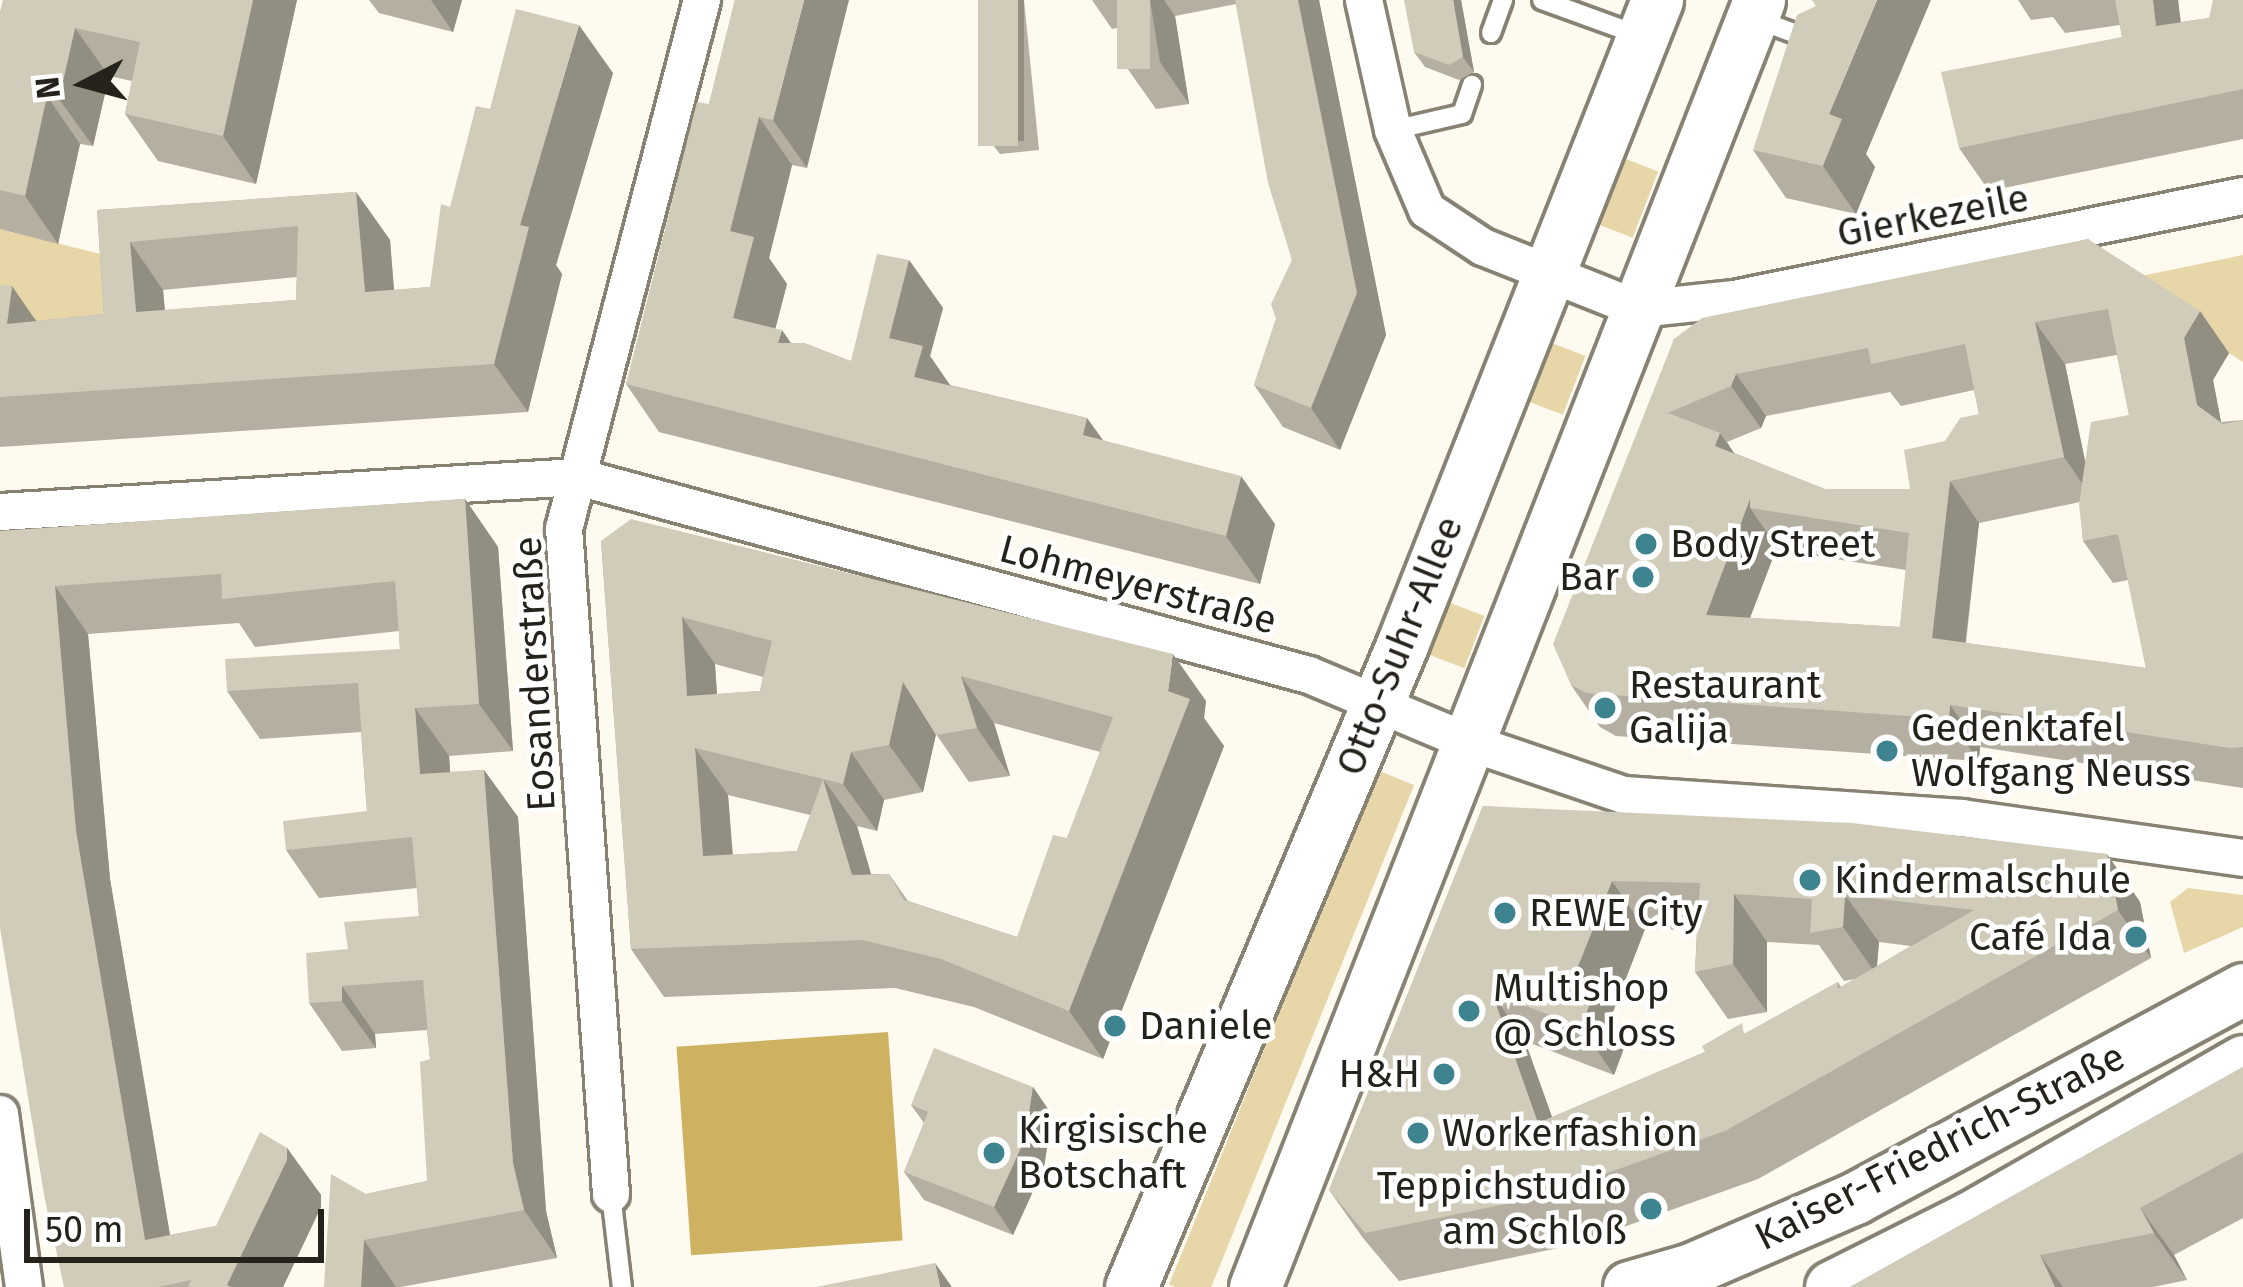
<!DOCTYPE html>
<meta charset="utf-8">
<style>
body{margin:0}
#map{position:relative;width:2243px;height:1287px;overflow:hidden;background:#fefaf0;font-family:"Fira Sans",sans-serif}
div>[style]{position:absolute}
.green>*{inset:0;background:#e7d6a8;transform-origin:0 0}
.forest>*{inset:0;background:#ceb161;transform-origin:0 0}
.roads{filter:drop-shadow(3px 0 #878272) drop-shadow(-3px 0 #878272) drop-shadow(0 3px #878272) drop-shadow(0 -3px #878272)}
.lane>*{height:18px;margin:-9px;padding:0 9px;transform-origin:9px;border-radius:9px;background:#fff}
.street>*{height:36px;margin:-18px;padding:0 18px;transform-origin:18px;border-radius:18px;background:#fff}
.secondary>*{height:51px;margin:-25.5px;padding:0 25.5px;transform-origin:25.5px;border-radius:25.5px;background:#fff}
.wall>*{inset:0;background:#b4afa0}
.shaded-wall>*{inset:0;background:#928e82;transform-origin:0 0}
.building>*{inset:0;background:#d1cbba;transform-origin:0 0}
.dots>*{width:33px;height:33px;translate:-50% -50%;box-sizing:border-box;border:6px solid #fff;border-radius:50%}
span{translate:-50% -50%;white-space:nowrap;text-align:center;line-height:1.15;-webkit-text-stroke:9px #fff;paint-order:stroke}
.street-label{font-size:39px;color:#25221c}
.poi-label{font-size:39px;color:#25221c}
.left{translate:0 -50%;text-align:left}
.right{translate:-100% -50%;text-align:right}
.north{position:absolute;left:24px;top:24px;width:120px;height:120px;-webkit-text-stroke:9px #fff;paint-order:stroke;rotate:264deg;font-size:33px;font-weight:700;line-height:48px;text-align:center;color:#25221c}
.north::after{content:'';display:block;margin:auto;width:42px;height:54px;background:#25221c;clip-path:polygon(50% 0,100% 100%,50% 72%,0 100%)}
.scale{position:absolute;left:24px;top:1209px;width:300px;height:54px;box-sizing:border-box;border:6px solid #25221c;border-top:0;padding-left:15px;font-size:36px;line-height:42px;white-space:nowrap;color:#25221c;-webkit-text-stroke:9px #fff;paint-order:stroke}
</style>
<div id="map">
<div class="green">
<i style="left:1618px;top:156px;width:43px;height:71px;rotate:21deg"></i>
<i style="clip-path:polygon(0 229px,121px 259px,135px 325px,0 333px)"></i>
<i style="clip-path:polygon(2243px 255px,2243px 362px,2117px 281px)"></i>
<i style="left:1549px;top:342px;width:39px;height:63px;rotate:21deg"></i>
<i style="left:1448px;top:602px;width:39px;height:56px;rotate:21deg"></i>
<i style="left:1377px;top:770px;width:40px;height:555px;rotate:22deg"></i>
<i style="clip-path:polygon(2188px 888px,2243px 895px,2243px 927px,2184px 953px,2170px 902px)"></i>
</div>
<div class="forest">
<i style="left:888px;top:1032px;width:209px;height:212px;rotate:86deg"></i>
</div>
<div class="roads">
<div class="lane">
<i style="left:1542px;top:0;width:102px;rotate:20deg"></i>
<i style="left:1756px;top:19px;width:63px;rotate:20.4deg"></i>
<i style="left:1491px;top:33px;width:35px;rotate:-70deg"></i>
<i style="left:1393px;top:130px;width:71px;rotate:-13.1deg"></i>
<i style="left:1462px;top:114px;width:31px;rotate:-71deg"></i>
<i style="left:611px;top:1194px;width:94px;rotate:83.3deg"></i>
</div>
<div class="street">
<i style="left:1364px;top:0;width:133px;rotate:77.4deg"></i>
<i style="left:1393px;top:130px;width:87px;rotate:67deg"></i>
<i style="left:1427px;top:210px;width:67px;rotate:33.5deg"></i>
<i style="left:1483px;top:247px;width:168px;rotate:21.7deg"></i>
<i style="left:1639px;top:309px;width:96px;rotate:-6deg"></i>
<i style="left:1734px;top:299px;width:519px;rotate:-11.44deg"></i>
<i style="left:0;top:512px;width:579px;rotate:-3.47deg"></i>
<i style="left:578px;top:477px;width:757px;rotate:15.16deg"></i>
<i style="left:1309px;top:675px;width:176px;rotate:22.8deg"></i>
<i style="left:1471px;top:743px;width:162px;rotate:18.8deg"></i>
<i style="left:1624px;top:795px;width:339px;rotate:3.9deg"></i>
<i style="left:1962px;top:818px;width:284px;rotate:8.1deg"></i>
<i style="left:0;top:1114px;width:175px;rotate:82.1deg"></i>
<i style="left:611px;top:1194px;width:667px;rotate:-94.04deg"></i>
<i style="left:564px;top:529px;width:547px;rotate:-75.38deg"></i>
</div>
<div class="secondary">
<i style="left:1131px;top:1287px;width:697px;rotate:-67.11deg"></i>
<i style="left:1402px;top:645px;width:694px;rotate:-68.43deg"></i>
<i style="left:1255px;top:1287px;width:1382px;rotate:-68.61deg"></i>
<i style="left:1629px;top:1287px;width:65px;rotate:-16.2deg"></i>
<i style="left:1691px;top:1269px;width:179px;rotate:-23.4deg"></i>
<i style="left:1855px;top:1198px;width:441px;rotate:-28.3deg"></i>
<i style="left:1831px;top:1287px;width:154px;rotate:-26.6deg"></i>
<i style="left:1969px;top:1218px;width:316px;rotate:-29.8deg"></i>
</div>
</div>
<div class="wall">
<i style="clip-path:polygon(3px 0,297px 0,256px 184px,158px 161px,125px 114px,132px 81px,109px 76px,93px 146px,80px 144px,58px 244px,0 229px,0 13px)"></i>
<i style="clip-path:polygon(369px 0,462px 0,453px 32px,379px 13px)"></i>
<i style="clip-path:polygon(735px 0,807px 168px,792px 165px,769px 258px,787px 284px,775px 329px,790px 343px,851px 361px,909px 260px,943px 308px,930px 356px,950px 385px,1087px 418px,1103px 440px,1275px 524px,1260px 584px,659px 432px,626px 384px,709px 104px)"></i>
<i style="clip-path:polygon(978px 0,1024px 0,1039px 150px,1000px 154px,993px 145px)"></i>
<i style="clip-path:polygon(1092px 0,1319px 0,1386px 335px,1340px 450px,1283px 427px,1254px 385px,1276px 319px,1292px 260px,1236px 4px,1175px 16px,1189px 104px,1156px 109px,1127px 68px,1121px 27px,1112px 29px)"></i>
<i style="clip-path:polygon(1461px 0,1474px 72px,1459px 80px,1425px 67px,1414px 52px)"></i>
<i style="clip-path:polygon(2018px 0,2178px 0,2181px 22px,2209px 18px,2243px 0,2243px 139px,1989px 191px,1959px 148px,2122px 37px,2120px 25px,2065px 33px,2053px 17px,2031px 20px)"></i>
<i style="clip-path:polygon(evenodd,613px 73px,556px 265px,562px 274px,528px 412px,0 447px,0 285px,37px 321px,104px 314px,97px 210px,356px 192px,390px 240px,394px 290px,430px 287px,450px 207px,490px 109px,613px 73px,297px 277px,296px 300px,165px 310px,163px 290px,297px 277px)"></i>
<i style="clip-path:polygon(1753px 150px,1866px 154px,1875px 167px,1856px 214px,1786px 198px)"></i>
<i style="clip-path:polygon(evenodd,2088px 239px,2229px 353px,2213px 380px,2221px 422px,2243px 420px,2243px 788px,1980px 747px,1979px 761px,1616px 736px,1600px 727px,1571px 685px,1674px 339px,2088px 239px,2117px 355px,2129px 415px,2085px 462px,2065px 364px,2117px 355px,2088px 239px,1974px 390px,1979px 414px,1945px 441px,1910px 489px,1825px 489px,1734px 453px,1727px 442px,1761px 428px,1766px 416px,1890px 392px,1901px 406px,1974px 390px,2088px 239px,2080px 502px,2083px 541px,2113px 583px,2128px 580px,2146px 668px,1966px 643px,1979px 523px,2080px 502px,2088px 239px,1777px 547px,1779px 550px,1906px 570px,1900px 627px,1750px 618px,1777px 547px)"></i>
<i style="clip-path:polygon(465px 499px,498px 547px,513px 751px,449px 756px,450px 772px,484px 770px,518px 817px,546px 1211px,557px 1258px,401px 1287px,324px 1287px,366px 1194px,427px 1181px,430px 1059px,427px 1030px,375px 1034px,376px 1048px,342px 1051px,309px 1003px,348px 949px,419px 916px,417px 888px,319px 898px,286px 850px,367px 811px,361px 732px,260px 739px,227px 691px,400px 649px,399px 631px,255px 647px,239px 623px,88px 634px,110px 879px,170px 1235px,216px 1226px,287px 1148px,321px 1195px,321px 1207px,283px 1287px,64px 1287px,0 531px)"></i>
<i style="clip-path:polygon(evenodd,601px 541px,1206px 701px,1204px 718px,1224px 746px,1103px 1059px,974px 1007px,895px 988px,664px 997px,631px 949px,601px 541px,715px 664px,763px 677px,760px 691px,717px 694px,715px 664px,601px 541px,994px 723px,1100px 752px,1067px 838px,1017px 937px,908px 901px,889px 874px,871px 874px,857px 826px,877px 831px,884px 800px,923px 792px,936px 734px,969px 782px,1010px 776px,994px 723px,601px 541px,728px 795px,810px 815px,797px 851px,733px 855px,728px 795px)"></i>
<i style="clip-path:polygon(evenodd,1483px 806px,2107px 854px,2140px 902px,2151px 958px,1758px 1179px,1573px 1245px,1399px 1281px,1363px 1238px,1329px 1190px,1483px 806px,1645px 929px,1697px 930px,1695px 972px,1728px 1019px,1767px 1012px,1767px 942px,1819px 945px,1844px 981px,1854px 979px,1841px 987px,1838px 982px,1748px 1032px,1705px 1052px,1552px 1117px,1525px 1041px,1614px 1075px,1627px 1040px,1611px 1017px,1645px 929px,1483px 806px,1879px 942px,1911px 946px,1877px 966px,1879px 942px)"></i>
<i style="clip-path:polygon(2243px 1067px,2243px 1218px,2174px 1255px,2187px 1280px,2153px 1287px,1850px 1287px)"></i>
<i style="clip-path:polygon(1033px 1087px,1052px 1115px,1044px 1167px,1013px 1235px,924px 1200px,904px 1172px,924px 1123px,911px 1105px)"></i>
</div>
<div class="shaded-wall">
<i style="clip-path:polygon(253px 0,297px 0,256px 184px,223px 136px)"></i>
<i style="clip-path:polygon(431px 0,462px 0,453px 32px)"></i>
<i style="clip-path:polygon(804px 0,849px 0,807px 168px,773px 120px)"></i>
<i style="left:1018px;top:0;width:6px;height:141px"></i>
<i style="clip-path:polygon(1150px 0,1164px 0,1175px 16px,1189px 104px,1160px 62px)"></i>
<i style="clip-path:polygon(1298px 0,1319px 0,1386px 335px,1340px 450px,1311px 408px)"></i>
<i style="clip-path:polygon(1453px 0,1461px 0,1474px 72px,1463px 57px)"></i>
<i style="clip-path:polygon(1877px 0,1931px 0,1866px 154px,1875px 167px,1856px 214px,1823px 166px,1829px 114px)"></i>
<i style="clip-path:polygon(2153px 0,2178px 0,2186px 70px,2156px 26px)"></i>
<i style="clip-path:polygon(579px 25px,613px 73px,556px 265px,562px 274px,528px 412px,494px 364px,520px 225px)"></i>
<i style="clip-path:polygon(75px 28px,109px 76px,93px 146px,59px 99px)"></i>
<i style="clip-path:polygon(47px 96px,80px 144px,58px 244px,25px 196px)"></i>
<i style="clip-path:polygon(759px 117px,792px 165px,769px 258px,787px 284px,766px 365px,733px 318px,730px 231px)"></i>
<i style="clip-path:polygon(356px 192px,390px 240px,398px 340px,365px 292px)"></i>
<i style="clip-path:polygon(130px 242px,163px 290px,169px 360px,136px 312px)"></i>
<i style="clip-path:polygon(909px 260px,943px 308px,930px 356px,956px 394px,914px 377px,889px 338px)"></i>
<i style="clip-path:polygon(12px 286px,45px 334px,7px 324px)"></i>
<i style="clip-path:polygon(2200px 311px,2229px 353px,2213px 380px,2226px 448px,2197px 405px,2184px 338px)"></i>
<i style="clip-path:polygon(2035px 322px,2065px 364px,2093px 499px,2064px 457px)"></i>
<i style="clip-path:polygon(782px 330px,815px 378px,778px 343px)"></i>
<i style="clip-path:polygon(1736px 374px,1766px 416px,1761px 428px,1731px 386px)"></i>
<i style="clip-path:polygon(1087px 418px,1121px 466px,1083px 435px)"></i>
<i style="clip-path:polygon(1720px 433px,1750px 476px,1715px 446px)"></i>
<i style="clip-path:polygon(1241px 476px,1275px 524px,1260px 584px,1226px 536px)"></i>
<i style="clip-path:polygon(1950px 481px,1979px 523px,1961px 680px,1932px 638px)"></i>
<i style="clip-path:polygon(465px 499px,498px 547px,513px 751px,479px 704px)"></i>
<i style="clip-path:polygon(1750px 499px,1750px 508px,1777px 547px,1735px 657px,1706px 615px)"></i>
<i style="clip-path:polygon(55px 586px,88px 634px,110px 879px,178px 1283px,145px 1240px,76px 831px)"></i>
<i style="clip-path:polygon(682px 617px,715px 664px,720px 744px,687px 696px)"></i>
<i style="clip-path:polygon(1173px 654px,1206px 701px,1204px 718px,1224px 746px,1103px 1059px,1069px 1011px,1168px 691px)"></i>
<i style="clip-path:polygon(961px 676px,994px 723px,1010px 776px,977px 728px)"></i>
<i style="clip-path:polygon(903px 682px,937px 730px,923px 792px,889px 745px)"></i>
<i style="clip-path:polygon(1950px 705px,1980px 747px,1979px 761px,1949px 719px)"></i>
<i style="clip-path:polygon(415px 708px,449px 756px,454px 822px,420px 774px)"></i>
<i style="clip-path:polygon(695px 748px,728px 795px,736px 904px,703px 856px)"></i>
<i style="clip-path:polygon(851px 752px,884px 800px,877px 831px,843px 784px)"></i>
<i style="clip-path:polygon(484px 770px,518px 817px,546px 1211px,557px 1258px,524px 1210px,513px 1163px)"></i>
<i style="clip-path:polygon(823px 779px,857px 826px,885px 922px,852px 875px)"></i>
<i style="clip-path:polygon(2107px 854px,2140px 902px,2151px 958px,2118px 910px)"></i>
<i style="clip-path:polygon(1612px 881px,1645px 929px,1611px 1017px,1627px 1040px,1614px 1075px,1581px 1027px,1571px 984px)"></i>
<i style="clip-path:polygon(1734px 894px,1767px 942px,1767px 1012px,1733px 964px)"></i>
<i style="clip-path:polygon(1845px 895px,1879px 942px,1876px 974px,1843px 927px)"></i>
<i style="clip-path:polygon(342px 986px,375px 1034px,376px 1048px,342px 1001px)"></i>
<i style="clip-path:polygon(1492px 993px,1525px 1041px,1571px 1171px,1538px 1123px)"></i>
<i style="clip-path:polygon(1033px 1087px,1052px 1115px,1044px 1167px,1013px 1235px,994px 1207px)"></i>
<i style="clip-path:polygon(287px 1148px,321px 1195px,321px 1207px,283px 1287px,229px 1287px,227px 1285px)"></i>
<i style="clip-path:polygon(2140px 1208px,2174px 1255px,2187px 1280px,2154px 1233px)"></i>
<i style="clip-path:polygon(364px 1240px,396px 1287px,361px 1287px)"></i>
<i style="clip-path:polygon(2040px 1255px,2063px 1287px,2055px 1287px)"></i>
<i style="clip-path:polygon(935px 1263px,952px 1287px,940px 1287px)"></i>
</div>
<div class="building">
<i style="clip-path:polygon(3px 0,253px 0,223px 136px,125px 114px,140px 42px,75px 28px,59px 99px,47px 96px,25px 196px,0 190px,0 13px)"></i>
<i style="clip-path:polygon(735px 0,804px 0,773px 120px,759px 117px,730px 231px,754px 237px,733px 318px,782px 330px,778px 343px,805px 343px,851px 361px,877px 254px,909px 260px,889px 338px,923px 346px,914px 377px,1087px 418px,1083px 435px,1241px 476px,1226px 536px,626px 384px,697px 102px,709px 104px)"></i>
<i style="left:978px;top:0;width:40px;height:146px"></i>
<i style="left:1117px;top:0;width:33px;height:69px"></i>
<i style="clip-path:polygon(1235px 0,1298px 0,1357px 293px,1311px 408px,1254px 385px,1276px 319px,1271px 304px,1292px 260px,1268px 183px)"></i>
<i style="clip-path:polygon(1404px 0,1453px 0,1463px 57px,1449px 65px,1414px 52px)"></i>
<i style="clip-path:polygon(1812px 0,1877px 0,1829px 114px,1842px 119px,1823px 166px,1753px 150px,1797px 15px,1816px 6px)"></i>
<i style="clip-path:polygon(2115px 0,2153px 0,2156px 26px,2209px 18px,2213px 0,2243px 0,2243px 89px,1959px 148px,1941px 72px,2122px 37px)"></i>
<i style="clip-path:polygon(evenodd,516px 9px,579px 25px,520px 225px,529px 227px,494px 364px,0 397px,0 285px,12px 286px,7px 324px,104px 314px,97px 210px,356px 192px,365px 292px,430px 287px,441px 204px,450px 207px,476px 106px,490px 109px,516px 9px,298px 226px,296px 300px,136px 312px,130px 242px,298px 226px)"></i>
<i style="clip-path:polygon(evenodd,2088px 239px,2200px 311px,2184px 338px,2197px 405px,2223px 424px,2243px 420px,2243px 747px,2230px 748px,1950px 705px,1949px 719px,1586px 693px,1571px 685px,1553px 644px,1674px 339px,1702px 318px,2088px 239px,2108px 309px,2129px 415px,2091px 422px,2079px 504px,2083px 541px,2118px 534px,2146px 668px,1932px 638px,1950px 481px,2064px 457px,2035px 322px,2108px 309px,2088px 239px,1965px 344px,1979px 414px,1960px 418px,1945px 441px,1904px 450px,1910px 489px,1825px 489px,1715px 446px,1720px 433px,1668px 413px,1731px 386px,1736px 374px,1868px 348px,1871px 364px,1965px 344px,2088px 239px,1750px 499px,1750px 508px,1909px 533px,1900px 627px,1706px 615px,1750px 499px)"></i>
<i style="clip-path:polygon(465px 499px,479px 704px,415px 708px,420px 774px,484px 770px,513px 1163px,524px 1210px,364px 1240px,361px 1287px,324px 1287px,331px 1174px,366px 1194px,427px 1181px,420px 1062px,430px 1059px,423px 980px,342px 986px,342px 1001px,309px 1003px,306px 953px,348px 949px,344px 922px,419px 916px,412px 837px,286px 850px,283px 821px,367px 811px,358px 683px,227px 691px,225px 659px,400px 649px,395px 581px,222px 599px,221px 574px,55px 586px,76px 831px,145px 1240px,216px 1226px,260px 1132px,287px 1148px,287px 1160px,227px 1285px,231px 1287px,188px 1287px,191px 1280px,158px 1287px,64px 1287px,45px 1200px,0 928px,0 531px)"></i>
<i style="clip-path:polygon(evenodd,631px 519px,1173px 654px,1168px 691px,1190px 699px,1069px 1011px,941px 959px,862px 940px,631px 949px,601px 541px,631px 519px,682px 617px,772px 641px,760px 691px,687px 696px,682px 617px,631px 519px,961px 676px,1113px 717px,1067px 838px,1053px 835px,1017px 937px,904px 900px,889px 874px,852px 875px,823px 779px,843px 784px,851px 752px,889px 745px,903px 682px,936px 735px,977px 728px,961px 676px,631px 519px,695px 748px,823px 779px,797px 851px,703px 856px,695px 748px)"></i>
<i style="clip-path:polygon(evenodd,1483px 806px,1852px 823px,2107px 854px,2118px 910px,1725px 1131px,1540px 1197px,1365px 1233px,1329px 1190px,1483px 806px,1612px 881px,1700px 883px,1695px 972px,1733px 964px,1734px 894px,1812px 899px,1810px 933px,1843px 927px,1845px 895px,1974px 910px,1837px 989px,1838px 982px,1744px 1034px,1742px 1023px,1702px 1046px,1705px 1052px,1538px 1123px,1492px 993px,1581px 1027px,1594px 993px,1571px 984px,1612px 881px)"></i>
<i style="clip-path:polygon(934px 1048px,1033px 1087px,1025px 1139px,994px 1207px,904px 1172px,928px 1112px,911px 1105px)"></i>
<i style="clip-path:polygon(2243px 1067px,2243px 1152px,2140px 1208px,2154px 1233px,2040px 1255px,2055px 1287px,1850px 1287px)"></i>
<i style="clip-path:polygon(935px 1263px,940px 1287px,816px 1287px)"></i>
</div>
<div class="dots">
<i style="left:1646px;top:544px;background:#3e8390"></i>
<i style="left:1643px;top:577px;background:#3e8390"></i>
<i style="left:1605px;top:708px;background:#3e8390"></i>
<i style="left:1887px;top:751px;background:#3e8390"></i>
<i style="left:1810px;top:880px;background:#3e8390"></i>
<i style="left:1505px;top:913px;background:#3e8390"></i>
<i style="left:2136px;top:937px;background:#3e8390"></i>
<i style="left:1469px;top:1011px;background:#3e8390"></i>
<i style="left:1115px;top:1026px;background:#3e8390"></i>
<i style="left:1444px;top:1074px;background:#3e8390"></i>
<i style="left:1418px;top:1133px;background:#3e8390"></i>
<i style="left:994px;top:1153px;background:#3e8390"></i>
<i style="left:1651px;top:1209px;background:#3e8390"></i>
</div>
<div class="street-label">
<span style="left:1933px;top:216px;rotate:-11deg">Gierkezeile</span>
<span style="left:1138px;top:585px;rotate:15deg">Lohmeyerstraße</span>
<span style="left:1400px;top:646px;rotate:-68deg">Otto-Suhr-Allee</span>
<span style="left:535px;top:674px;rotate:-93deg">Eosanderstraße</span>
<span style="left:1940px;top:1147px;rotate:-27deg">Kaiser-Friedrich-Straße</span>
</div>
<div class="poi-label">
<span class="left" style="left:1670px;top:544px">Body Street</span>
<span class="right" style="left:1619px;top:577px">Bar</span>
<span class="left" style="left:1629px;top:708px">Restaurant<br>Galija</span>
<span class="left" style="left:1911px;top:751px">Gedenktafel<br>Wolfgang Neuss</span>
<span class="left" style="left:1834px;top:880px">Kindermalschule</span>
<span class="left" style="left:1529px;top:913px">REWE City</span>
<span class="right" style="left:2112px;top:937px">Café Ida</span>
<span class="left" style="left:1493px;top:1011px">Multishop<br>@ Schloss</span>
<span class="left" style="left:1139px;top:1026px">Daniele</span>
<span class="right" style="left:1420px;top:1074px">H&amp;H</span>
<span class="left" style="left:1018px;top:1153px">Kirgisische<br>Botschaft</span>
<span class="left" style="left:1442px;top:1133px">Workerfashion</span>
<span class="right" style="left:1627px;top:1209px">Teppichstudio<br>am Schloß</span>
</div>
<div class="north">N</div>
<div class="scale">50 m</div>
</div>
